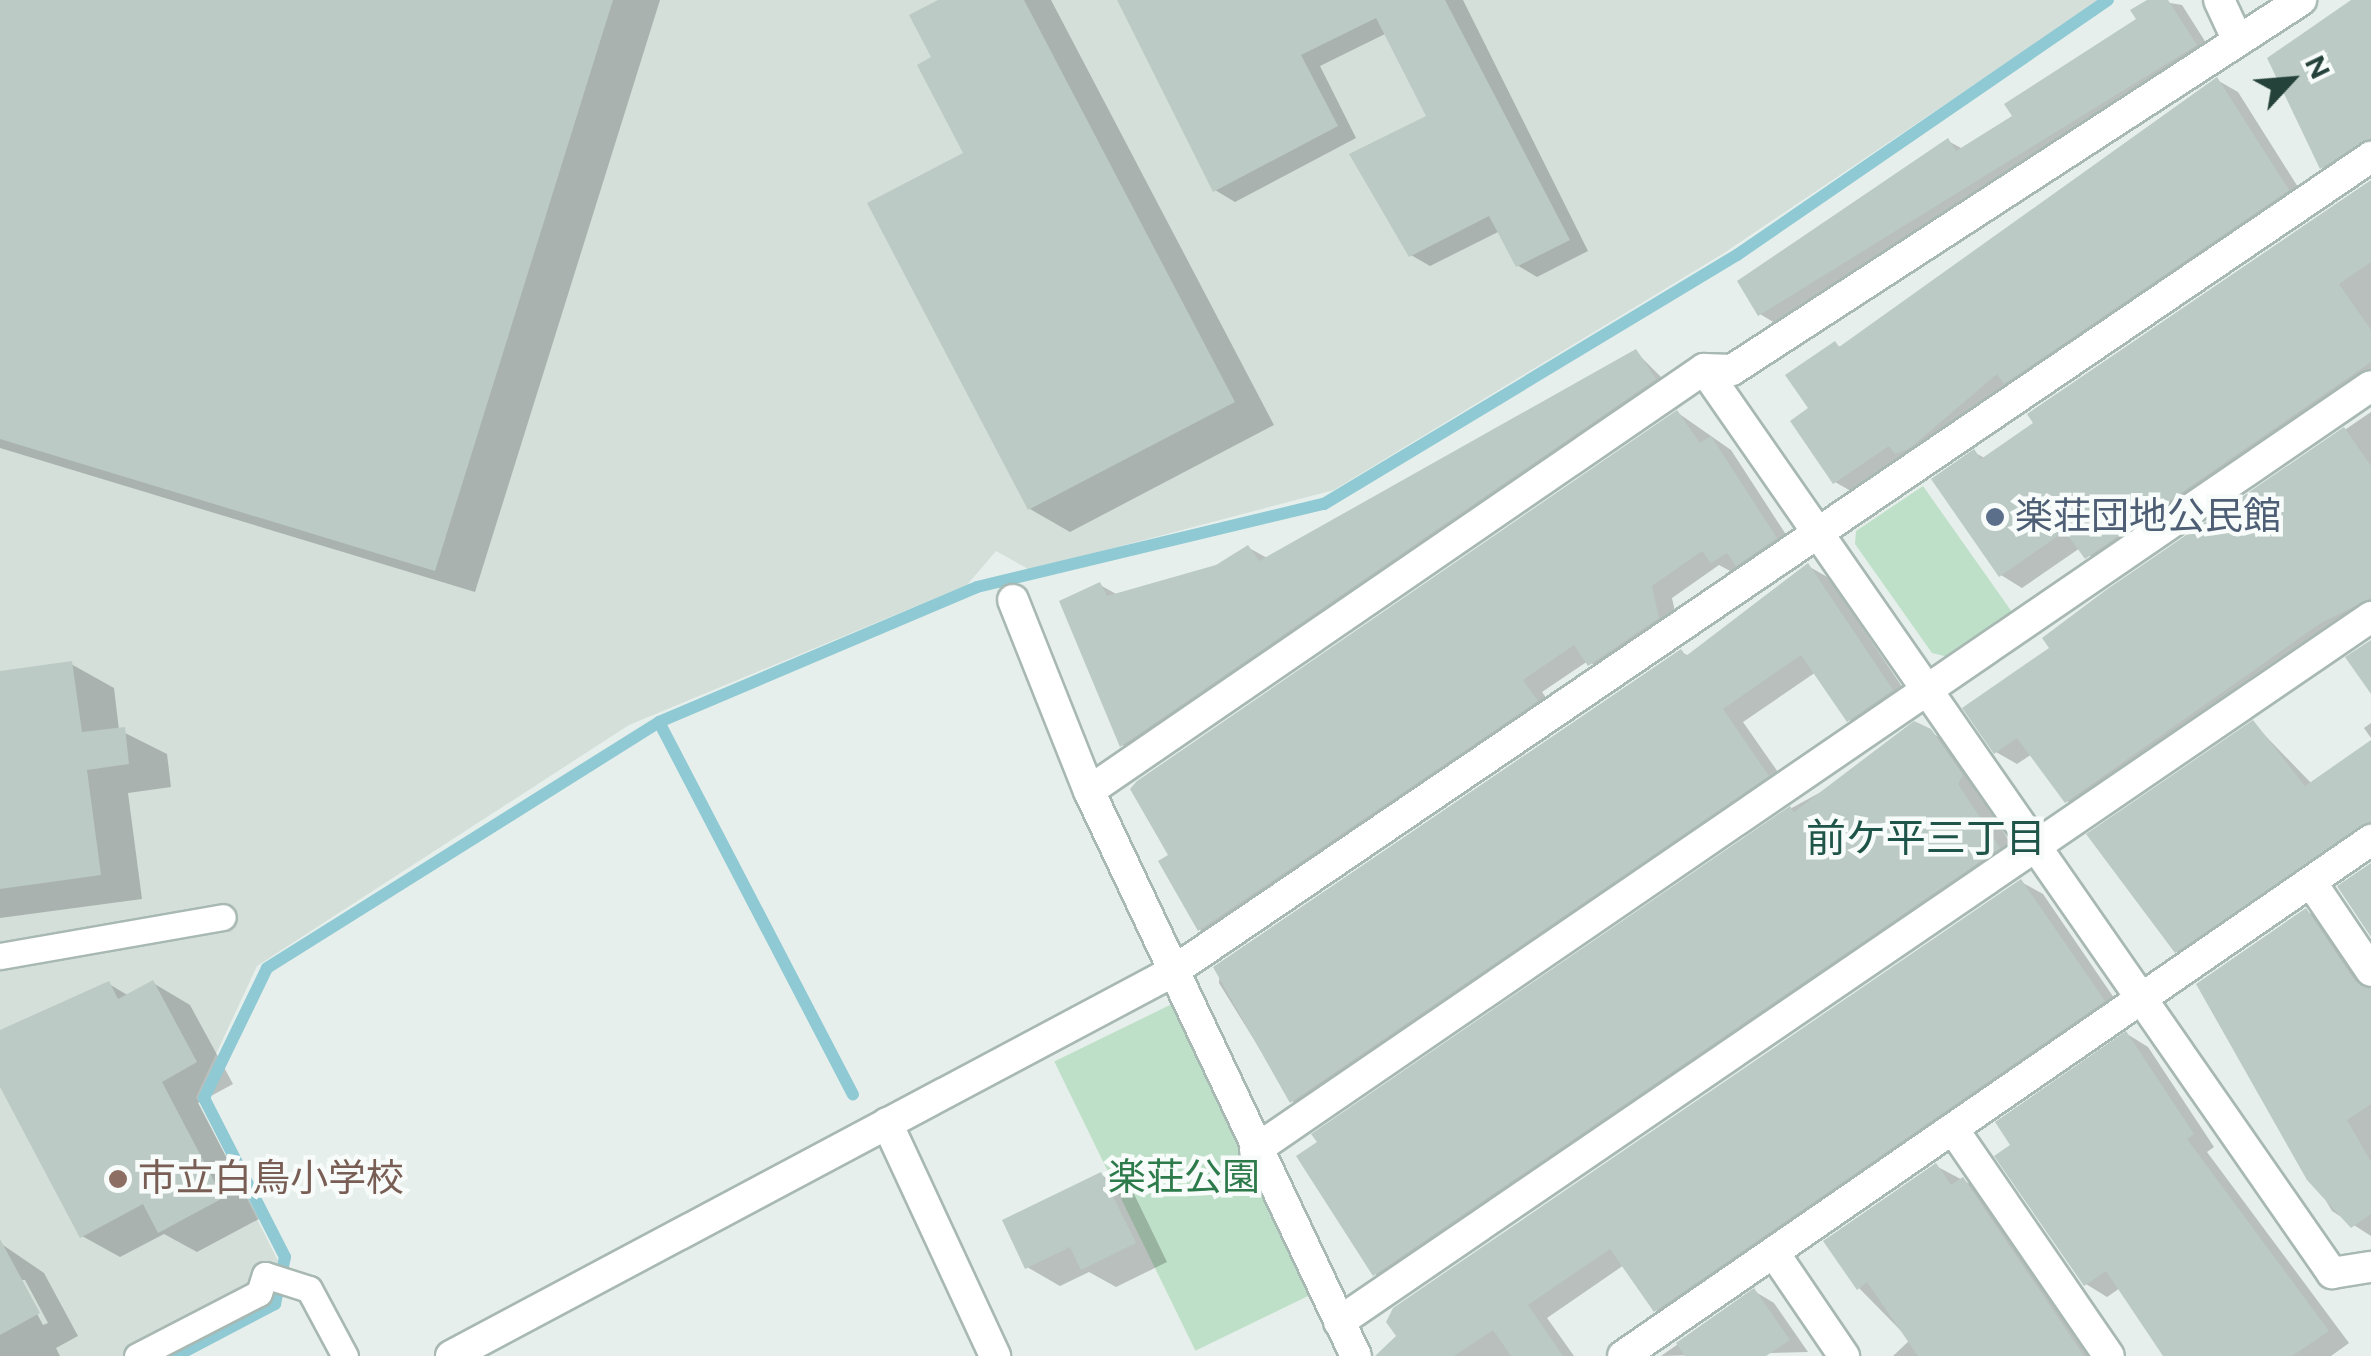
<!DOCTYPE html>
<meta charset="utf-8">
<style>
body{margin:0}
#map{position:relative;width:2371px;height:1356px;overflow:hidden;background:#e6efeb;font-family:Figtree,"Noto Sans JP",sans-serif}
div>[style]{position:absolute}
.built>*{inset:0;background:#d4dfda}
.green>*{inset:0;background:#bfe0c8;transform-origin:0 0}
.shadow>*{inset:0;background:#0003}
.stream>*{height:12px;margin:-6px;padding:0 6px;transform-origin:6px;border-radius:6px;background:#8ec9d4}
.building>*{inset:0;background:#bbcac4}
.roads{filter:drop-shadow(2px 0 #a8b8b2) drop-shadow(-2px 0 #a8b8b2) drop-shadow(0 2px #a8b8b2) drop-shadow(0 -2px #a8b8b2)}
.service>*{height:25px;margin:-12.5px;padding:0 12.5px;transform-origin:12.5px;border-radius:12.5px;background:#fff}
.minor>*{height:30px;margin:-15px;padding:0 15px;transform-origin:15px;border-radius:15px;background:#fff}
.dots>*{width:28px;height:28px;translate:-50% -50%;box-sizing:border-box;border:5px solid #f7fbf9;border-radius:50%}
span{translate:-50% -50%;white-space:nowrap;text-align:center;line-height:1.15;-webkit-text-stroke:9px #f7fbf9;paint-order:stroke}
.service-label{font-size:38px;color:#4e5e75}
.left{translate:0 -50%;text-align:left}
.park-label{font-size:38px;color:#2d7a4b}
.education-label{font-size:38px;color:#785e54}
.neighbourhood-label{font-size:40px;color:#1f5548}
.north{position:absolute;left:2241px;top:30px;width:100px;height:100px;-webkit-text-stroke:8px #f7fbf9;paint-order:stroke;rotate:64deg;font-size:28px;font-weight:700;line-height:40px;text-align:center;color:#24423a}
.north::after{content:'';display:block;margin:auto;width:35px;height:45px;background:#24423a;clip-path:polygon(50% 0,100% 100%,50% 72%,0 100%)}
</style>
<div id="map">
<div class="built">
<i style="clip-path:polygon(0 0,2100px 0,1724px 253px,1334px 490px,1030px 570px,996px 551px,967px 585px,629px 725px,257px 966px,196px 1097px,278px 1261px,268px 1299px,160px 1356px,0 1356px)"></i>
</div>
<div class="green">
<i style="clip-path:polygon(1923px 486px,2012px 612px,1948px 657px,1932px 653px,1855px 544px,1856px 531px)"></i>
<i style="left:1172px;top:1004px;width:322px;height:131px;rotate:64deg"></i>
</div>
<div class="shadow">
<i style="clip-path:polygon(0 0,660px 0,475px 592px,0 448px)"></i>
<i style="clip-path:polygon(957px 0,1051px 0,1274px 425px,1070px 532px,1030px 509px,966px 154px)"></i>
<i style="clip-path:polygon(1120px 0,1463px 0,1588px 251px,1537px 277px,1517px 265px,1500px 231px,1430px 266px,1411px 255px,1430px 117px,1387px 33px,1320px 66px,1356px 138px,1235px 202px,1215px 190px)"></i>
<i style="clip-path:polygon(2152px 0,2182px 5px,2215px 57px,1780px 326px,1760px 314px,1948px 141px,1963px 149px,2015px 117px,2139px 20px)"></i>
<i style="clip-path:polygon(2356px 0,2371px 0,2371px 158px,2343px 179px,2322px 167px)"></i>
<i style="clip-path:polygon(2217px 80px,2238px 92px,2308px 203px,1856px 494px,1835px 482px,1811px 409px,1835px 344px,1842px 348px)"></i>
<i style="clip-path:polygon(2371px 186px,2371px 390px,2108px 570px,2080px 548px,2022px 588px,2001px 575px,1974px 452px,1986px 459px)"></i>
<i style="clip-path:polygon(1636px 352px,1676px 392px,1144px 757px,1122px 745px,1100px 585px,1118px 595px,1217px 567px,1249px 548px,1269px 559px)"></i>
<i style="clip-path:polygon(2371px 412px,2371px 620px,2088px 813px,2067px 801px,2032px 754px,2017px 764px,1996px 752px,2107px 592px)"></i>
<i style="clip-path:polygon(1678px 413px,1731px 450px,1796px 550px,1734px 573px,1719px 565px,1672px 598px,1679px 630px,1611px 676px,1588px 661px,1542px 692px,1557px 713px,1221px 941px,1200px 930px,1161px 862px)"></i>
<i style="clip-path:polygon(1808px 566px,1829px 578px,1913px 703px,1870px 732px,1849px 720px,1816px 672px,1743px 722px,1789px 788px,1313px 1114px,1292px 1101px,1219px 983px,1220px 966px,1681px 652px,1689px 656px)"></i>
<i style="clip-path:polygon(71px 664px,114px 688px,119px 730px,167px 754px,171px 787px,128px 793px,142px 899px,0 918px,0 673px)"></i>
<i style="clip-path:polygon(2253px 723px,2312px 784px,2371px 743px,2371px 844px,2198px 963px,2176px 951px)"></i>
<i style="clip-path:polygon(2371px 723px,2371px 738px,2364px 728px)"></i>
<i style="clip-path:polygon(1930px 732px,1953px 745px,2020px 860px,1396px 1287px,1375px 1274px,1790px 809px)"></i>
<i style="clip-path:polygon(2021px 882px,2043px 894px,2125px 1014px,1677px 1322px,1656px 1310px,1624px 1265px,1547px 1318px,1574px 1356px,1394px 1356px)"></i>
<i style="clip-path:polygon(2306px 911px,2327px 923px,2371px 989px,2371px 1236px,2332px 1211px,2199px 984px)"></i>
<i style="clip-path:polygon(153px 983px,190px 1005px,233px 1084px,198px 1103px,259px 1219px,197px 1252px,164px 1234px,120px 1257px,82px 1236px,0 1081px,0 1033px,109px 984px,129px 996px)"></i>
<i style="clip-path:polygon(2127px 1034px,2148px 1047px,2214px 1147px,2207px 1152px,2349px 1343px,2331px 1356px,2165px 1356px,2120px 1288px,2107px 1297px,2086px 1284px,2013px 1145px)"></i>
<i style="clip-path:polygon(1936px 1166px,1985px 1192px,2096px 1356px,1893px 1356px,1910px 1340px,1859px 1288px)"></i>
<i style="clip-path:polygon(1101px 1175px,1134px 1194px,1167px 1262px,1116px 1287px,1089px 1272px,1060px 1286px,1027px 1267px)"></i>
<i style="clip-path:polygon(evenodd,0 1243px,44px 1273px,78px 1336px,56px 1348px,60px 1356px,0 1356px,0 1243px,19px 1280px,25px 1280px,48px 1323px,43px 1325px,19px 1280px)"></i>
<i style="clip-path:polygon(1754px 1291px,1774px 1303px,1808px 1352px,1661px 1356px)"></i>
</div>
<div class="stream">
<i style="left:659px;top:722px;width:420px;rotate:62.5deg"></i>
<i style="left:176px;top:1356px;width:112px;rotate:-27.7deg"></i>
<i style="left:275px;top:1304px;width:48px;rotate:-78deg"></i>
<i style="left:285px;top:1257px;width:178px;rotate:-117deg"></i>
<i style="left:204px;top:1098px;width:144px;rotate:-64.1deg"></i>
<i style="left:267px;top:968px;width:463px;rotate:-32.1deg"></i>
<i style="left:659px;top:722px;width:345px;rotate:-23deg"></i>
<i style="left:977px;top:587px;width:357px;rotate:-13.5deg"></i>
<i style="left:1324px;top:504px;width:482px;rotate:-31.1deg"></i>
<i style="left:1737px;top:255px;width:450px;rotate:-34.5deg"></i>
</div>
<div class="building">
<i style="clip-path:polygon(0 0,613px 0,435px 571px,0 439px)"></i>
<i style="clip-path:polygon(938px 0,1024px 0,1235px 402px,1028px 510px,867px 203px,963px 153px,917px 65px,931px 57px,909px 15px)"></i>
<i style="clip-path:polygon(1117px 0,1445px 0,1570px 240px,1516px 267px,1489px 216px,1409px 257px,1349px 154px,1426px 116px,1376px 18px,1301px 55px,1338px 126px,1213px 192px)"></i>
<i style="clip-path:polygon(2147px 0,2168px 0,2197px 45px,1758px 316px,1737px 281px,1948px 138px,1956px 151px,2012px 116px,2004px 104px,2136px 19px,2130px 10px)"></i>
<i style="clip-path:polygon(2351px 0,2371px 0,2371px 138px,2320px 169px,2267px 58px)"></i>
<i style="clip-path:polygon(2217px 77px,2289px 190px,2004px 384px,1997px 374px,1910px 448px,1895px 454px,1889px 446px,1833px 484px,1790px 421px,1808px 408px,1785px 375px,1835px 341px,1839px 347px)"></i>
<i style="clip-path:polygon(2371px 180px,2371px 262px,2339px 284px,2371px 330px,2371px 362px,2085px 559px,2065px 531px,1999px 577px,1931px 479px,1974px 449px,1981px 459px,2033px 423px,2027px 414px)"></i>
<i style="clip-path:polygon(1636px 349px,1656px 379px,1120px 747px,1059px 601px,1100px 582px,1107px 596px,1216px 565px,1248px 545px,1259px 561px)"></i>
<i style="clip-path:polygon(1677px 410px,1700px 443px,1711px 436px,1777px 538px,1736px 566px,1727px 553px,1711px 563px,1702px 551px,1652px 586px,1659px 618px,1588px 666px,1574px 645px,1523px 680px,1538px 701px,1198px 931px,1158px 861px,1168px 855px,1130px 789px,1137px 781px)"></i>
<i style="clip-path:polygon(2344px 427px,2371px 466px,2371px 598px,2321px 623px,2065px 803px,2017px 738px,1994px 754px,1962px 708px,2049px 648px,2042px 638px,2106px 590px)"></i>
<i style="clip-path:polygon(1808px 563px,1893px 690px,1847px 722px,1801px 655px,1723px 709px,1769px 776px,1290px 1103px,1213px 967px,1681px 649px,1686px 656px)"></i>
<i style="clip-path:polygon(2371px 640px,2371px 694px,2345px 657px)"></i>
<i style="clip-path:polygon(72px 661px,82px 732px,125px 727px,129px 764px,87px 770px,101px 875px,0 889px,0 671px)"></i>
<i style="clip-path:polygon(2253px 720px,2305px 786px,2371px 740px,2371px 821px,2175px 953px,2086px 834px)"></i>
<i style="clip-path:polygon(1914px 721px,1931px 729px,1963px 775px,1958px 784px,2000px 848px,1373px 1276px,1296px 1156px,1317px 1142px,1311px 1134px,1790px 806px,1794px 812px)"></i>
<i style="clip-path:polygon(2371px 863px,2371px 937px,2337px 886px)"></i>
<i style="clip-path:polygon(2021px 879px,2105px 1001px,1654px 1312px,1610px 1249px,1528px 1305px,1563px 1356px,1511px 1356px,1493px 1330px,1454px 1356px,1375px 1356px,1396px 1336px,1386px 1322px,1393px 1308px)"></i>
<i style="clip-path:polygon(2306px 908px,2355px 981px,2371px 990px,2371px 1104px,2347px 1120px,2371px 1162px,2371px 1214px,2351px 1228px,2307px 1180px,2196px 984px)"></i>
<i style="clip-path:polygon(153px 980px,197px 1062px,162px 1082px,223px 1198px,158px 1233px,143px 1204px,80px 1238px,0 1087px,0 1030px,109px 981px,118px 999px)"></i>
<i style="clip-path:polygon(2126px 1031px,2194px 1134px,2187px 1139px,2329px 1331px,2292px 1356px,2163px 1356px,2106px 1271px,2084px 1286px,1994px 1156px,2010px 1145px,1995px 1122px)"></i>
<i style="clip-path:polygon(1936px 1163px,1951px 1185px,1963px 1177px,2084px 1356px,1918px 1356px,1867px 1282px,1857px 1290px,1823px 1241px)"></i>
<i style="clip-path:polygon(1101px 1172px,1136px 1243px,1081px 1270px,1070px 1247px,1025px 1269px,1002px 1220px)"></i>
<i style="clip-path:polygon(0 1239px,40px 1313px,0 1335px)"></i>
<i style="clip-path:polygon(1754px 1288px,1790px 1340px,1766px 1356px,1685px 1356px,1676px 1343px)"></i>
</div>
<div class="roads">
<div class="service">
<i style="left:0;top:956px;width:226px;rotate:-9.9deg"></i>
<i style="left:137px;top:1356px;width:137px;rotate:-27.3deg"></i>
<i style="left:259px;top:1293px;width:19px;rotate:-72deg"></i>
<i style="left:265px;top:1275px;width:46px;rotate:17.7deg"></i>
<i style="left:309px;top:1289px;width:76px;rotate:61.8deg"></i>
</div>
<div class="minor">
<i style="left:2219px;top:0;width:45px;rotate:65.1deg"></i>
<i style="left:1704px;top:369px;width:1101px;rotate:55.21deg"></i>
<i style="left:2332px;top:1273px;width:39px;rotate:-9deg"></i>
<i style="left:1013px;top:600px;width:206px;rotate:68.3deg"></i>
<i style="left:2311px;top:882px;width:107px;rotate:56deg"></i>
<i style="left:887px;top:1123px;width:257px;rotate:65.1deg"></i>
<i style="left:1953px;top:1129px;width:275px;rotate:55.5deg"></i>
<i style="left:1255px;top:1150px;width:1352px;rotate:-34.4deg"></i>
<i style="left:1774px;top:1253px;width:125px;rotate:55.8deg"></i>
<i style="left:1339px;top:1322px;width:1250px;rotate:-34.34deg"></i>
<i style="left:451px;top:1356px;width:817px;rotate:-28.04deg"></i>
<i style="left:1172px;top:972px;width:1450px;rotate:-34.21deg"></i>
<i style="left:1356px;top:1356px;width:625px;rotate:-115.29deg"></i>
<i style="left:1089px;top:791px;width:746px;rotate:-34.46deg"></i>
<i style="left:1704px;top:369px;width:28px;rotate:2deg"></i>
<i style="left:1732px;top:370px;width:679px;rotate:-33.03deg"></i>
<i style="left:1623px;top:1356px;width:909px;rotate:-34.6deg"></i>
</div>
</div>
<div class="dots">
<i style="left:1995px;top:517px;background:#5c6f8a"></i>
<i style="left:118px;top:1179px;background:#8d6e63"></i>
</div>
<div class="service-label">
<span class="left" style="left:2015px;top:517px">楽荘団地公民館</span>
</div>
<div class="park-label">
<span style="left:1184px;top:1178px">楽荘公園</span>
</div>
<div class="education-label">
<span class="left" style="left:138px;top:1179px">市立白鳥小学校</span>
</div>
<div class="neighbourhood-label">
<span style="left:1926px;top:838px">前ケ平三丁目</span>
</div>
<div class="north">N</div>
</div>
